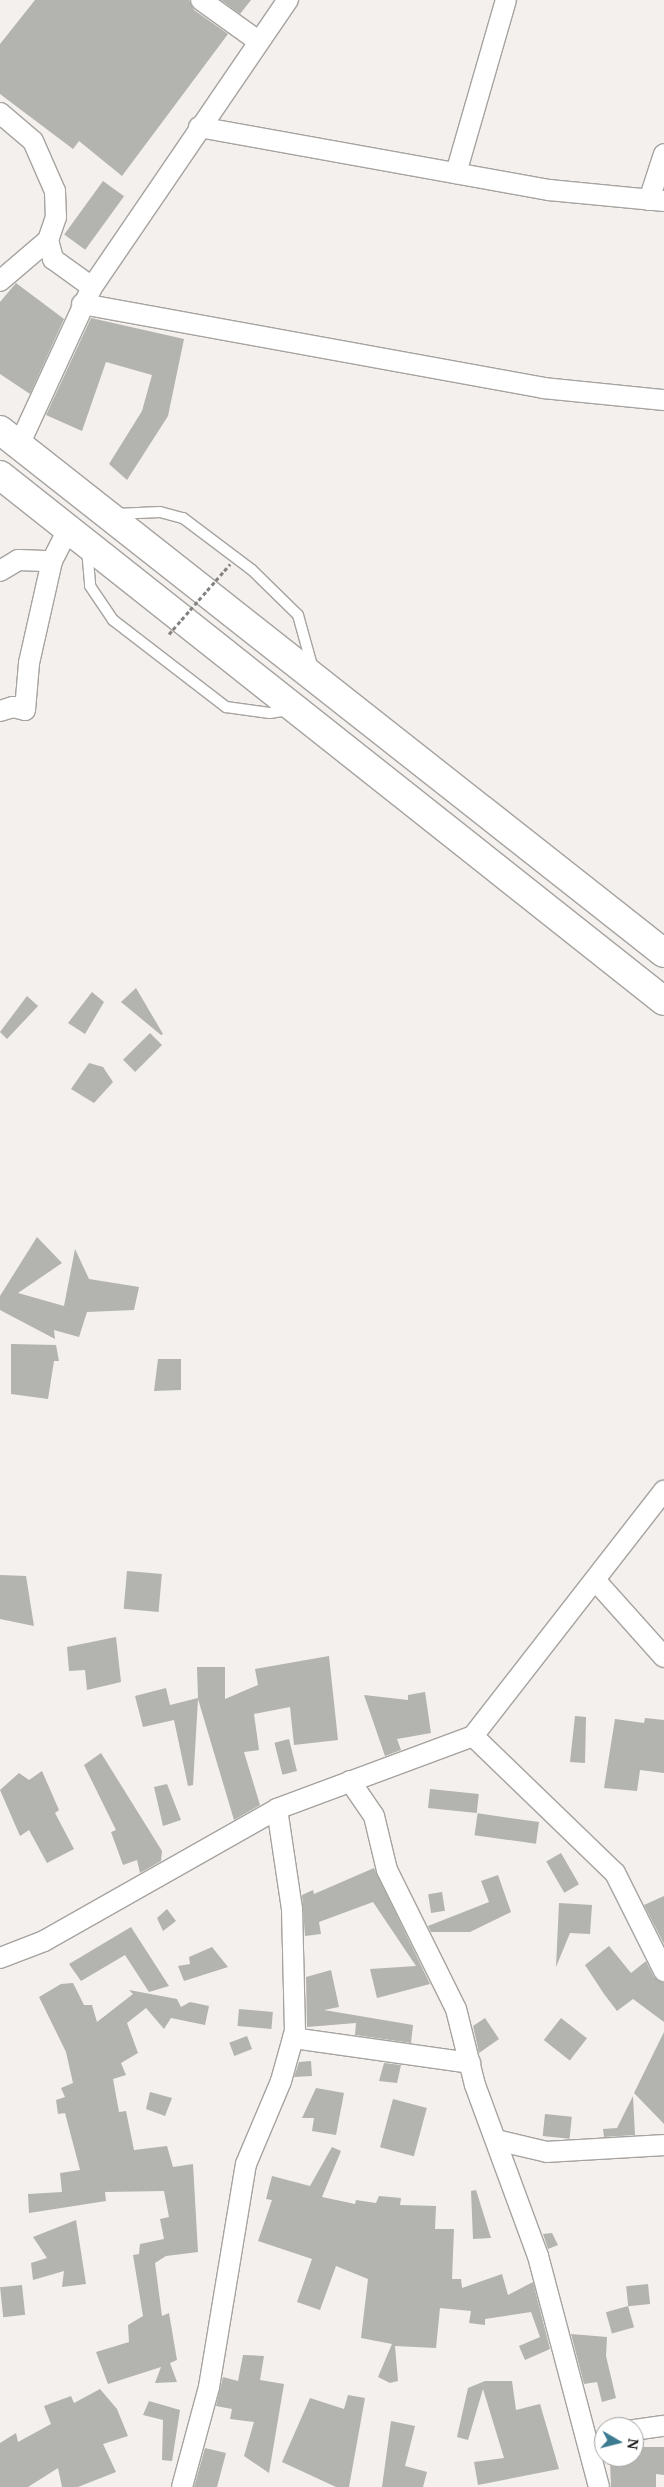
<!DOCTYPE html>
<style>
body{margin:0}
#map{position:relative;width:664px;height:2487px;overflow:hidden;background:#f3f0ed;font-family:"Noto Serif",serif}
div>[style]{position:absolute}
.building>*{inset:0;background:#b3b3af;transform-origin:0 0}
.roads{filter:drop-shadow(1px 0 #a6a3a0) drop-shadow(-1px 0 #a6a3a0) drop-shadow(0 1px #a6a3a0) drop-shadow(0 -1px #a6a3a0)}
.lane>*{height:10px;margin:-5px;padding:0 5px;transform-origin:5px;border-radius:5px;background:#fff}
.street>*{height:20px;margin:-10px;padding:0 10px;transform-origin:10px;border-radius:10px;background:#fff}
.highway>*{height:28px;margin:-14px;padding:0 14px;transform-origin:14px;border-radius:14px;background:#fff}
.path-bridge>*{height:3px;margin-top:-1.5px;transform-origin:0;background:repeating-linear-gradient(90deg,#83817f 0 4px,transparent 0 6.5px)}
span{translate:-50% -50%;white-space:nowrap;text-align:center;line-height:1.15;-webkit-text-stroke:4px #fff;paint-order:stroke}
.north{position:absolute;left:594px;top:2417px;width:50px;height:50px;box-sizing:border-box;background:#fff;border:1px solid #a1a1a1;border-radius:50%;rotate:98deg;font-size:14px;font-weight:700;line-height:20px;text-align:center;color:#151413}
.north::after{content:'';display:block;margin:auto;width:18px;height:22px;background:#3c7b90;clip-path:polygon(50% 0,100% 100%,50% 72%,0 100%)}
</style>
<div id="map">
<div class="building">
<i style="clip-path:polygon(35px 0,189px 0,194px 10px,228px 34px,122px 176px,79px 141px,73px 149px,0 94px,0 44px)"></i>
<i style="clip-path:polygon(221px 0,251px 0,240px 14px)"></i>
<i style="left:103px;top:181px;width:26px;height:66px;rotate:36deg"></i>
<i style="clip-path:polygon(16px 283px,64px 319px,30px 394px,0 374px,0 302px)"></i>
<i style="clip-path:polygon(91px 318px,184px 339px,168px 416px,127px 480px,109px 464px,142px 411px,152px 375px,106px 362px,82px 431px,46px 415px)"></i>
<i style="clip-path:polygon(136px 988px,163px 1034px,161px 1035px,121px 1002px)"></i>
<i style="clip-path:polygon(92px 992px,104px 1002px,85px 1034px,68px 1023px)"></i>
<i style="clip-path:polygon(27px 996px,38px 1006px,7px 1039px,0 1032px)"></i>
<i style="left:150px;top:1033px;width:17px;height:38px;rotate:45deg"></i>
<i style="clip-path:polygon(89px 1063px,103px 1067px,113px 1082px,94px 1103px,71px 1089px)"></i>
<i style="clip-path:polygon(37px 1237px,62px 1263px,18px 1293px,64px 1306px,75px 1249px,89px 1279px,139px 1287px,134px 1310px,87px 1312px,79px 1337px,54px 1330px,55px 1339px,0 1310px,0 1296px)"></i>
<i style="clip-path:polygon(11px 1344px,56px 1345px,59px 1361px,54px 1361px,48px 1399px,11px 1394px)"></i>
<i style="clip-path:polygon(158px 1359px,181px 1359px,181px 1390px,154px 1391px)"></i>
<i style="left:127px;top:1571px;width:35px;height:38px;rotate:5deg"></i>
<i style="clip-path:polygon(0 1575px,26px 1576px,34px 1626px,0 1619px)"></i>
<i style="clip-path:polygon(116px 1637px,121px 1682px,87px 1690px,85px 1670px,69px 1671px,67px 1647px)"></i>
<i style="clip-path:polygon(329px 1656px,338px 1740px,294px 1745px,290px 1707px,254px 1714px,259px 1750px,244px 1752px,260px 1805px,234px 1820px,198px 1699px,193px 1785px,188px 1786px,174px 1720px,143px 1727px,135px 1696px,166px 1688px,170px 1705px,198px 1698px,197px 1667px,225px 1667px,225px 1699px,258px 1685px,255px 1669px)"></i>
<i style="clip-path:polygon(425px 1692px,431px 1733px,397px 1739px,401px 1750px,385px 1756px,364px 1695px,408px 1700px,408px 1695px)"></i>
<i style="clip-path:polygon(575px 1716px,586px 1717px,585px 1763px,570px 1762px)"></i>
<i style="clip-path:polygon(645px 1718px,664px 1720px,664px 1773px,640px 1770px,637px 1791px,604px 1788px,615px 1719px,644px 1723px)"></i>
<i style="left:289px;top:1739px;width:33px;height:15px;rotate:76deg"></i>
<i style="clip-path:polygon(101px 1753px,162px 1851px,161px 1861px,140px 1873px,137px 1860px,123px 1865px,111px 1832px,116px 1830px,84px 1765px)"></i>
<i style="clip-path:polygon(42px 1771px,59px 1810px,55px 1813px,74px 1849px,47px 1863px,29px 1830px,20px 1836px,0 1790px,19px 1773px,29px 1780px)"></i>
<i style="clip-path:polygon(167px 1784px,181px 1820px,163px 1826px,154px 1787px)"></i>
<i style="left:430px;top:1789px;width:49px;height:19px;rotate:6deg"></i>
<i style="left:539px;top:1822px;width:22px;height:62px;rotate:98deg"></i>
<i style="left:561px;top:1853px;width:36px;height:17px;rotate:60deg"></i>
<i style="clip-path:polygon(374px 1868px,430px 1984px,377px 1998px,370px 1969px,416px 1966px,373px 1902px,319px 1922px,321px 1934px,305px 1936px,302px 1895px,313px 1890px,314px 1894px)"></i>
<i style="clip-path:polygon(498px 1875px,511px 1912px,470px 1932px,431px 1932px,428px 1926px,489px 1902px,481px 1881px)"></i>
<i style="left:442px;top:1892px;width:19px;height:14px;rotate:81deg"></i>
<i style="clip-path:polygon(664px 1896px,664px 1944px,644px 1905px)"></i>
<i style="clip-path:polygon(559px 1903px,592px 1905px,590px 1934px,570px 1933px,556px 1967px)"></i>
<i style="clip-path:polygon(167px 1909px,176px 1921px,163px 1931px,157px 1918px)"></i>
<i style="clip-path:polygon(131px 1927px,169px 1986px,149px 1992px,125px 1955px,81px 1981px,69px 1964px)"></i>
<i style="clip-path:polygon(609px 1946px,631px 1973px,646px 1961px,654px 1977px,664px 1983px,664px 2022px,633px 1999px,617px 2011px,604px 1994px,585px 1965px)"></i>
<i style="clip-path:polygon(212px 1947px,228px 1967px,184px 1981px,178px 1966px,190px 1964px,189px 1957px)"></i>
<i style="clip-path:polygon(331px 1970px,339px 2007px,324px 2010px,413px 2025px,411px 2043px,355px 2035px,356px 2023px,307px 2027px,306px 1977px)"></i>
<i style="clip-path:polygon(73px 1983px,84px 2005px,92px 2005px,97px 2022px,133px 1994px,129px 1990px,177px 1999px,181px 2007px,190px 2002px,209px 2006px,205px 2025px,171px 2018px,164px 2029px,146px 2008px,127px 2023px,138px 2053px,121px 2063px,126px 2075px,113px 2079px,119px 2112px,126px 2111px,134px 2150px,167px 2146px,173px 2167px,193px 2164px,198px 2252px,166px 2256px,155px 2263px,162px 2316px,169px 2313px,177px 2360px,170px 2363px,177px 2382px,155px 2383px,161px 2367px,108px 2384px,96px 2352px,129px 2342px,128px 2325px,143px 2316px,133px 2255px,139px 2254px,140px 2244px,164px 2239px,160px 2219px,169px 2217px,164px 2191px,105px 2192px,106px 2201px,29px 2213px,28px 2194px,62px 2192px,60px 2173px,80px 2170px,65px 2113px,58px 2114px,56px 2100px,65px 2097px,61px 2088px,73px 2083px,66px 2052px,39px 1997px,61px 1984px)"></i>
<i style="left:239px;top:2009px;width:34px;height:17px;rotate:5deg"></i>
<i style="clip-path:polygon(485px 2018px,499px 2039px,479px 2053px,473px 2026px)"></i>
<i style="left:561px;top:2018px;width:33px;height:28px;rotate:38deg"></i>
<i style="clip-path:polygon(664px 2032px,664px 2124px,634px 2093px)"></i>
<i style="left:247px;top:2036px;width:14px;height:19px;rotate:69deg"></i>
<i style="clip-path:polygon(311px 2061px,312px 2076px,294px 2077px,299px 2062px)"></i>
<i style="clip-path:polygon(384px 2063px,401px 2065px,397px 2083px,379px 2081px)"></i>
<i style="clip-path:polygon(316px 2088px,344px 2093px,336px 2135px,312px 2131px,314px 2118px,302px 2118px)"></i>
<i style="clip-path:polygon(150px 2092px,172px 2098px,165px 2116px,146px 2109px)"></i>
<i style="clip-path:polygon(633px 2096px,635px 2135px,604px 2137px,603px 2129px,617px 2128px)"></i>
<i style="left:393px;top:2099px;width:35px;height:50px;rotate:15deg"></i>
<i style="left:545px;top:2114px;width:27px;height:22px;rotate:6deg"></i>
<i style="clip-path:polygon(332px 2147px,341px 2151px,322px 2197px,355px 2204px,356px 2200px,376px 2203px,379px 2196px,401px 2198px,400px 2205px,436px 2206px,435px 2229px,454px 2229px,452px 2279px,461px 2279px,462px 2288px,502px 2274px,508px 2295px,533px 2282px,550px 2349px,525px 2360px,519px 2346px,540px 2337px,531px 2312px,485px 2319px,485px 2325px,469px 2323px,471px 2311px,440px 2308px,436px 2348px,395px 2346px,398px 2381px,390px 2383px,378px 2377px,392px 2344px,361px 2338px,368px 2279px,336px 2266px,320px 2310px,297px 2302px,312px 2259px,258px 2241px,272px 2200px,266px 2199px,272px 2176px,310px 2186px)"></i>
<i style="clip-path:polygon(476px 2190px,491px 2238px,473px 2239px,471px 2191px)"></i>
<i style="clip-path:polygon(76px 2220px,86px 2284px,62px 2287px,64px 2271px,33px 2280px,31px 2263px,47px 2258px,33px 2237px)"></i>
<i style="clip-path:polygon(552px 2233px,558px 2245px,548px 2249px,543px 2234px)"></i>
<i style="left:648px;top:2284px;width:20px;height:22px;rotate:84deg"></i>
<i style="left:22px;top:2285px;width:30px;height:22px;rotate:84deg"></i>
<i style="left:628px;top:2306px;width:22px;height:23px;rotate:74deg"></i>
<i style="clip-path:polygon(571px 2334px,607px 2337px,606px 2356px,616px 2398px,602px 2402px,597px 2382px,584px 2384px)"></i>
<i style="clip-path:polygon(243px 2355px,264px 2356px,260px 2380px,284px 2384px,269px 2473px,244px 2456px,254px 2422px,230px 2419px,232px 2409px,216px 2406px,223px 2377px,238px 2381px)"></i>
<i style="clip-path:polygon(485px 2381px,512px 2381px,516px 2410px,540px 2404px,559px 2469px,478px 2485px,474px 2462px,504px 2458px,483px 2389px,468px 2440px,457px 2437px,468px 2388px)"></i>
<i style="clip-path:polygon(100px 2389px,117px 2409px,128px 2436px,103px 2444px,116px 2472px,78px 2487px,62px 2487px,58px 2468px,28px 2487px,0 2487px,0 2443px,16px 2433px,18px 2442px,51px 2424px,44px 2406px,71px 2396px,74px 2403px)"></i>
<i style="clip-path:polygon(348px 2395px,365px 2398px,349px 2487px,336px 2487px,282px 2462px,310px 2398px,344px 2409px)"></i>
<i style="clip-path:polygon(149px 2401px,180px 2410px,172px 2461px,162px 2460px,163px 2420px,143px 2415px)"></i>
<i style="clip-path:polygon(391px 2421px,415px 2426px,405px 2466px,427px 2472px,423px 2487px,382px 2487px)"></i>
<i style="clip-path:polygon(634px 2447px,664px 2447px,664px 2475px,656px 2474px,656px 2487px,611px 2487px,610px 2461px,629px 2461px)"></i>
<i style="clip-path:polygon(205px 2448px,226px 2453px,217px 2487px,194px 2487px)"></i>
</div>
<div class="roads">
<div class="lane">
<i style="left:116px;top:514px;width:44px;rotate:-2.6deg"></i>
<i style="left:160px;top:512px;width:24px;rotate:15deg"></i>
<i style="left:183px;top:518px;width:86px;rotate:37deg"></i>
<i style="left:252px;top:570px;width:64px;rotate:44.4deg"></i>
<i style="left:298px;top:615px;width:56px;rotate:74.5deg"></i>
<i style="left:87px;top:549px;width:37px;rotate:85deg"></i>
<i style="left:90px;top:586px;width:41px;rotate:55.9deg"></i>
<i style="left:113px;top:620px;width:143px;rotate:37.6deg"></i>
<i style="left:226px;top:707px;width:44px;rotate:7.8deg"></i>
<i style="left:270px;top:713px;width:20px;rotate:-9deg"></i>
</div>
<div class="street">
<i style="left:201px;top:0;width:70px;rotate:35.7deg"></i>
<i style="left:0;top:113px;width:43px;rotate:40.3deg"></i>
<i style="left:33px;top:141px;width:55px;rotate:66.3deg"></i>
<i style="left:55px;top:191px;width:26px;rotate:88deg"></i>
<i style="left:56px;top:217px;width:24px;rotate:109deg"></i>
<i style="left:48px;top:240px;width:20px;rotate:75deg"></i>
<i style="left:53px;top:259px;width:48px;rotate:35.7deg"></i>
<i style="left:199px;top:127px;width:356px;rotate:10.2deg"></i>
<i style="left:549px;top:190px;width:116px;rotate:5.5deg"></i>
<i style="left:456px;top:173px;width:180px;rotate:-73.9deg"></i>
<i style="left:649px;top:200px;width:48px;rotate:-71.9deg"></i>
<i style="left:0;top:281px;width:63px;rotate:-40.5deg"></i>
<i style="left:82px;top:304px;width:469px;rotate:10.3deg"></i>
<i style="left:543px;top:388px;width:122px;rotate:5.7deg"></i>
<i style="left:19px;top:445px;width:174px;rotate:-65.2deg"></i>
<i style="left:92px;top:287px;width:348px;rotate:-55.7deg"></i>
<i style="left:0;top:571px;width:21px;rotate:-31deg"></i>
<i style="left:18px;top:560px;width:34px;rotate:2deg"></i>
<i style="left:52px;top:561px;width:38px;rotate:-63deg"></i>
<i style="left:0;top:711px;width:14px;rotate:-17deg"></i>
<i style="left:13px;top:707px;width:12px;rotate:14deg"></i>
<i style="left:25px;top:710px;width:47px;rotate:-85.1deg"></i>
<i style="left:29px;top:663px;width:105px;rotate:-77.3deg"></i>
<i style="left:596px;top:1581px;width:102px;rotate:48.2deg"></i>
<i style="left:473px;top:1736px;width:197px;rotate:44deg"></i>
<i style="left:615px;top:1873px;width:110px;rotate:63.4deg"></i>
<i style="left:350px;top:1781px;width:42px;rotate:55.6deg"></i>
<i style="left:374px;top:1816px;width:56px;rotate:76.5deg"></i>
<i style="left:387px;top:1870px;width:155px;rotate:63.6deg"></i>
<i style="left:456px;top:2009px;width:78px;rotate:76deg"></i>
<i style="left:475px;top:2085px;width:182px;rotate:69.8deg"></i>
<i style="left:538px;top:2256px;width:239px;rotate:75.2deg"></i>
<i style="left:0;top:1958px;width:47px;rotate:-21.1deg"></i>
<i style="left:44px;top:1941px;width:268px;rotate:-29.5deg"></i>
<i style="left:277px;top:1809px;width:209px;rotate:-20.4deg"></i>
<i style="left:473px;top:1736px;width:311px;rotate:-52.1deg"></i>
<i style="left:293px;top:2038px;width:179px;rotate:8deg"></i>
<i style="left:496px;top:2140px;width:52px;rotate:13.2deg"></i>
<i style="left:547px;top:2152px;width:117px;rotate:-3.4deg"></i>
<i style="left:634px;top:2430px;width:30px;rotate:-8deg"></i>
<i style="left:182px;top:2487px;width:104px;rotate:-74.9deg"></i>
<i style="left:209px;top:2387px;width:226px;rotate:-80.6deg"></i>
<i style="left:246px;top:2164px;width:90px;rotate:-67.1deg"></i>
<i style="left:281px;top:2081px;width:52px;rotate:-74.4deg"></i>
<i style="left:295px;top:2031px;width:122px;rotate:-91.4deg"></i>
<i style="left:292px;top:1909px;width:101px;rotate:-98.5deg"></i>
</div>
<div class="highway">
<i style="left:0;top:430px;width:845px;rotate:38.23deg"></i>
<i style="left:0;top:475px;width:847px;rotate:38.39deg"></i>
</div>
</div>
<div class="path-bridge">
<i style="left:169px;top:634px;width:93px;rotate:-48.9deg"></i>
</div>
<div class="north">N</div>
</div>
